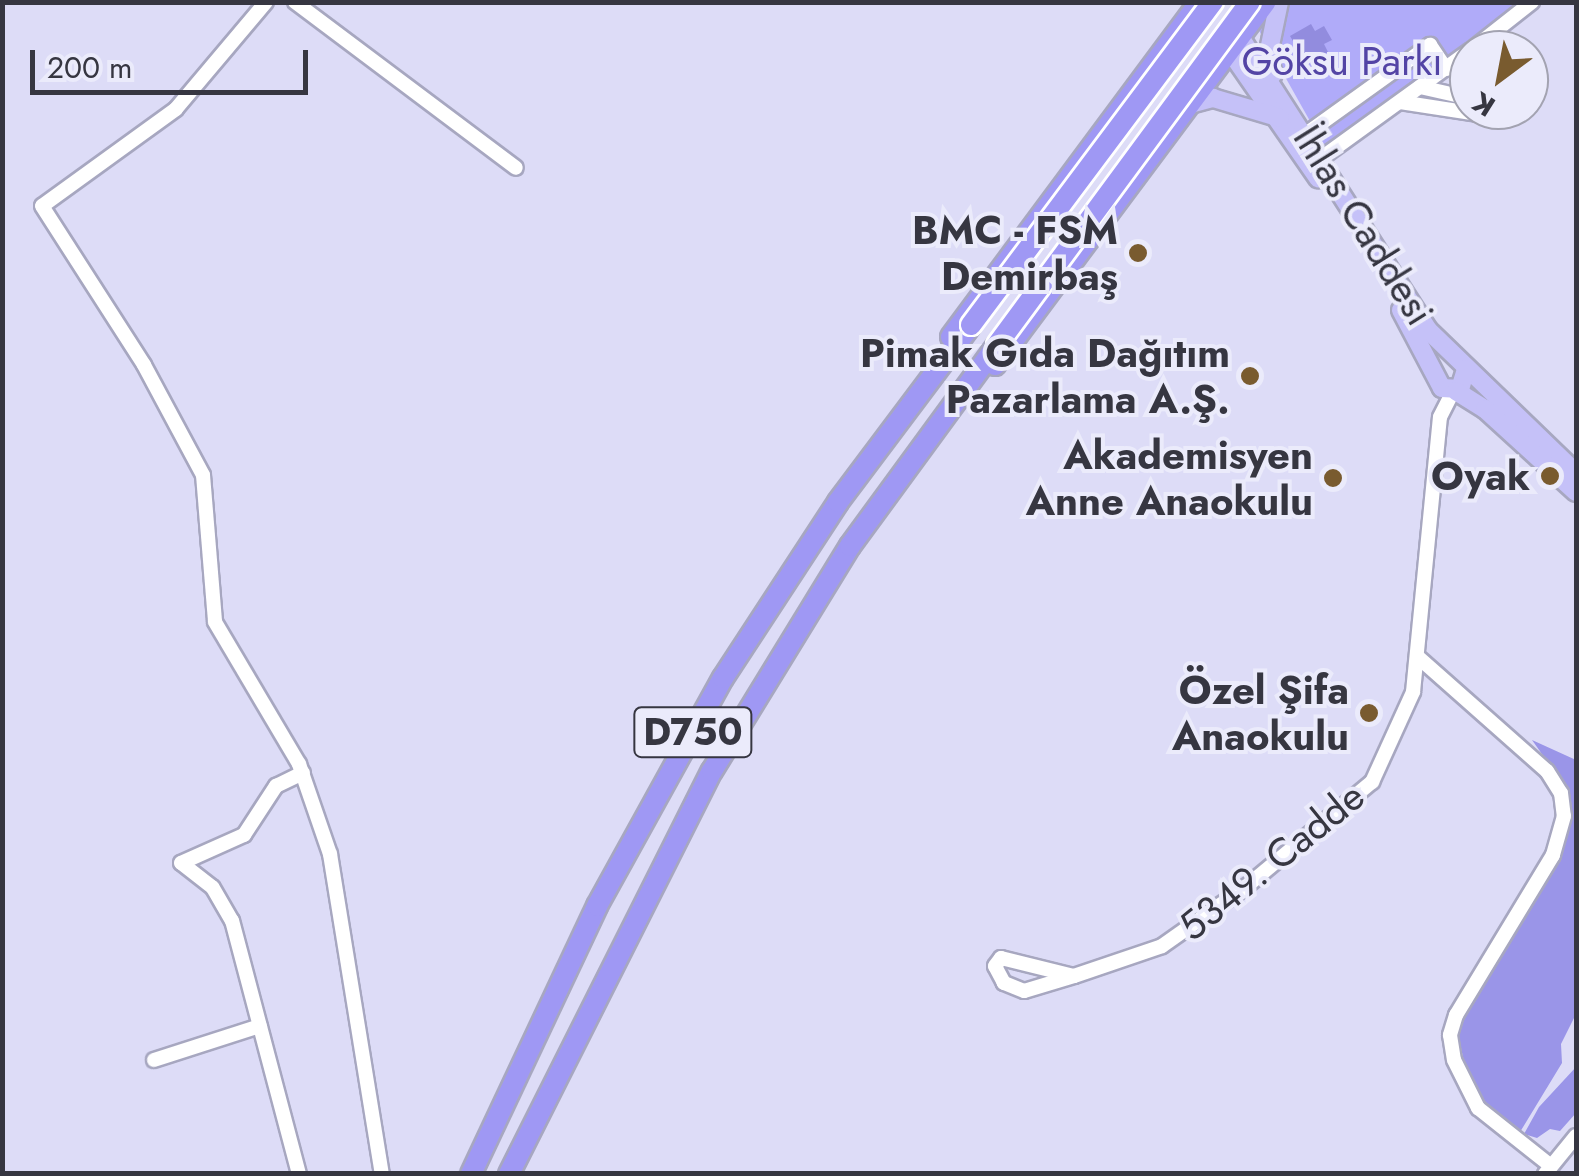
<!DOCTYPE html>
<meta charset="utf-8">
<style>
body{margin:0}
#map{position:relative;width:1579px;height:1176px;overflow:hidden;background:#dddcf7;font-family:Jost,sans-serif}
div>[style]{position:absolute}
.green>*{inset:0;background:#b0abf9}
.forest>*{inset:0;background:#9a95e8}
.water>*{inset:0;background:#928cde}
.roads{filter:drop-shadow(2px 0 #a7a7c0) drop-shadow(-2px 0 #a7a7c0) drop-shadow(0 2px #a7a7c0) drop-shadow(0 -2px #a7a7c0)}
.minor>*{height:14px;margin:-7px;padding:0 7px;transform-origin:7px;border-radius:7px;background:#fff}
.major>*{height:18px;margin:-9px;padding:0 9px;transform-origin:9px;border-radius:9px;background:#c5c1f8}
.highway>*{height:20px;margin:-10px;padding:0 10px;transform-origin:10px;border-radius:10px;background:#9f98f4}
.bridges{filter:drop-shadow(2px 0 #fff) drop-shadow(-2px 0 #fff) drop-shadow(0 2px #fff) drop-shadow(0 -2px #fff)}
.highway-bridge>*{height:20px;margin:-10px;padding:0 10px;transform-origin:10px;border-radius:10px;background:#9f98f4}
.dots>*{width:28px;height:28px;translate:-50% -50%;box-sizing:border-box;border:5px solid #ebebfb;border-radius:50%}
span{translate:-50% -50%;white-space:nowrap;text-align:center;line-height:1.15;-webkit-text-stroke:8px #ebebfb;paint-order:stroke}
.shield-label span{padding:2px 8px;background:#ebebfb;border:2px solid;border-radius:8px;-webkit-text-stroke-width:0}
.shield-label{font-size:38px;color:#363641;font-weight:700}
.park-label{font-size:40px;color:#5344a5}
.street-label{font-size:40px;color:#363641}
.poi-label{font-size:40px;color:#363641;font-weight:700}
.right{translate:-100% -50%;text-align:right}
.frame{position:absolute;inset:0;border:5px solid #363641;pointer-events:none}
.north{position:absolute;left:1449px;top:30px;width:100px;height:100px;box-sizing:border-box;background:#ebebfb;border:2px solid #a3a3b1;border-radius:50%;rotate:212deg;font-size:28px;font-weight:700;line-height:40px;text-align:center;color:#363641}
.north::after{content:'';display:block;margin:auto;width:35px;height:45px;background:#795b2f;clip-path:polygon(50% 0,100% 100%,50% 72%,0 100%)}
.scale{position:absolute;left:30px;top:50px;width:278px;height:45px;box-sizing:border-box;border:5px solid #363641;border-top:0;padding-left:12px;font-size:30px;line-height:35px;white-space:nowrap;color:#363641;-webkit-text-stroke:8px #ebebfb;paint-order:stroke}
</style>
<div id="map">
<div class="green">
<i style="clip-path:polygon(1276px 3px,1520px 3px,1324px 146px,1257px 27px)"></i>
</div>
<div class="forest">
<i style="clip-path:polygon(1532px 740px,1576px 760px,1576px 1014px,1561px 1044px,1562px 1063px,1520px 1132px,1487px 1108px,1468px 1080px,1457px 1030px,1550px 875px,1569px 828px,1566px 788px)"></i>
<i style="clip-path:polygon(1576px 1067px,1576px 1113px,1560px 1131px,1550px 1129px,1537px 1138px,1524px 1134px,1539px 1107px)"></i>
</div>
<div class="water">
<i style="clip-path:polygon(1311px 24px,1315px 31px,1324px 26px,1332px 40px,1324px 44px,1328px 52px,1307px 65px,1290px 36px)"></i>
</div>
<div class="roads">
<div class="minor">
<i style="left:266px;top:2px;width:140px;rotate:130.1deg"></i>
<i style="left:176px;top:109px;width:165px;rotate:144.1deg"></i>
<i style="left:42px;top:206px;width:189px;rotate:57.3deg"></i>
<i style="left:144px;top:365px;width:125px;rotate:61.8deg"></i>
<i style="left:203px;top:475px;width:147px;rotate:85.3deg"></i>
<i style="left:215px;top:622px;width:165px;rotate:59.4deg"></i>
<i style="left:299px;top:764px;width:95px;rotate:71deg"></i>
<i style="left:330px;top:854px;width:324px;rotate:80.8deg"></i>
<i style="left:295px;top:2px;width:276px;rotate:36.9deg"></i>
<i style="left:1471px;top:50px;width:78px;rotate:-38.2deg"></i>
<i style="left:1420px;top:87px;width:50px;rotate:12.7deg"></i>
<i style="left:1400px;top:102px;width:104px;rotate:8.8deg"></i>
<i style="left:1306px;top:134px;width:153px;rotate:-35.7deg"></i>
<i style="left:1430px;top:45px;width:29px;rotate:56deg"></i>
<i style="left:1320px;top:159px;width:184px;rotate:-35.9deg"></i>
<i style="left:1418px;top:657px;width:172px;rotate:41.5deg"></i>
<i style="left:1547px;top:771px;width:26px;rotate:58deg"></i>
<i style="left:1561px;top:793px;width:23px;rotate:83deg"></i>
<i style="left:1564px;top:816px;width:41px;rotate:105.8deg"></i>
<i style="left:1553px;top:855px;width:187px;rotate:121.2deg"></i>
<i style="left:1456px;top:1015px;width:21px;rotate:107deg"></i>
<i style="left:1450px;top:1035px;width:25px;rotate:81deg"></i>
<i style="left:1454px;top:1060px;width:54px;rotate:63.4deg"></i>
<i style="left:1478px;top:1108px;width:93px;rotate:38.5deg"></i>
<i style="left:1074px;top:976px;width:52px;rotate:163.3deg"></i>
<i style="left:1024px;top:991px;width:22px;rotate:-158deg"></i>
<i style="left:1004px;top:983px;width:19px;rotate:-118deg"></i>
<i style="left:995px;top:966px;width:10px;rotate:-53deg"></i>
<i style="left:1001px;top:958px;width:75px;rotate:13.9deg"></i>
<i style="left:1074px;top:976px;width:93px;rotate:-18.8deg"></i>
<i style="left:1162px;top:946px;width:104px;rotate:-35.2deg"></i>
<i style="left:1247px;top:886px;width:163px;rotate:-39.8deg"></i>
<i style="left:1372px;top:782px;width:99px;rotate:-65.5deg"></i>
<i style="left:1413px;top:692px;width:276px;rotate:-84.4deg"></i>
<i style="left:1440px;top:417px;width:29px;rotate:-63deg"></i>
<i style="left:154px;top:1060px;width:111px;rotate:-17.8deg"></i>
<i style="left:299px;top:1174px;width:262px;rotate:-104.8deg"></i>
<i style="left:232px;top:921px;width:39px;rotate:-120deg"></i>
<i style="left:212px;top:887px;width:39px;rotate:-142deg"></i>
<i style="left:181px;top:863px;width:69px;rotate:-24deg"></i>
<i style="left:244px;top:835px;width:59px;rotate:-56.9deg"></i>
<i style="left:276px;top:786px;width:30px;rotate:-26deg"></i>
<i style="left:1545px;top:1174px;width:49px;rotate:-50.8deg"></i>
</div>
<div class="major">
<i style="left:1240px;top:37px;width:348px;rotate:57.3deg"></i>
<i style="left:1428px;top:330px;width:206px;rotate:44deg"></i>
<i style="left:1230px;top:51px;width:155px;rotate:55.3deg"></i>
<i style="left:1273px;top:74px;width:20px;rotate:-105deg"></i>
<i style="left:1268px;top:55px;width:54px;rotate:-78.3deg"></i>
<i style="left:1190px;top:104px;width:24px;rotate:-15deg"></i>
<i style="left:1213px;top:98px;width:70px;rotate:16.6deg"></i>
<i style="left:1401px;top:310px;width:88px;rotate:62.3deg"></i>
<i style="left:1442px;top:388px;width:18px;rotate:3deg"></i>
<i style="left:1460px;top:389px;width:21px;rotate:-73deg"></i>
<i style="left:1456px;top:391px;width:34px;rotate:32deg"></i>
<i style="left:1485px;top:409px;width:123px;rotate:42.4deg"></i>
</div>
<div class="highway">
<i style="left:951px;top:337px;width:417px;rotate:-53.4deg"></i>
<i style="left:995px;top:365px;width:453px;rotate:-53.3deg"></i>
<i style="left:471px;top:1174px;width:296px;rotate:-64.8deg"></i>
<i style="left:597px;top:906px;width:260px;rotate:-61.1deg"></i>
<i style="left:723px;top:678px;width:210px;rotate:-56.8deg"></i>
<i style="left:838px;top:502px;width:221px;rotate:-53.1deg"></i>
<i style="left:509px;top:1174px;width:451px;rotate:-63.3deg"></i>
<i style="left:712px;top:771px;width:264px;rotate:-58.5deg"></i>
<i style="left:850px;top:546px;width:249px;rotate:-53.8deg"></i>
</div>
</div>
<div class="bridges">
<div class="highway-bridge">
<i style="left:971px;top:325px;width:404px;rotate:-53.2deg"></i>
<i style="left:997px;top:345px;width:426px;rotate:-53.6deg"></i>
</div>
</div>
<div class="dots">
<i style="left:1138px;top:253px;background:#795b2f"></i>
<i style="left:1250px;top:376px;background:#795b2f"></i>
<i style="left:1550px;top:476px;background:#795b2f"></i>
<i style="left:1333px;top:478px;background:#795b2f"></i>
<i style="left:1369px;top:713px;background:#795b2f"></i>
</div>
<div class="shield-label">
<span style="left:693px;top:732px">D750</span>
</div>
<div class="park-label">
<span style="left:1342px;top:61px">Göksu Parkı</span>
</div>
<div class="street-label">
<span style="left:1364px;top:225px;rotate:58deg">İhlas Caddesi</span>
<span style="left:1271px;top:861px;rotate:-39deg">5349. Cadde</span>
</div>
<div class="poi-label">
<span class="right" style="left:1118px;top:253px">BMC - FSM<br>Demirbaş</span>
<span class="right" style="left:1230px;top:376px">Pimak Gıda Dağıtım<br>Pazarlama A.Ş.</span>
<span class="right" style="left:1313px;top:478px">Akademisyen<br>Anne Anaokulu</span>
<span class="right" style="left:1530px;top:476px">Oyak</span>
<span class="right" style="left:1349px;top:713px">Özel Şifa<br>Anaokulu</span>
</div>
<div class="frame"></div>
<div class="north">K</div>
<div class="scale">200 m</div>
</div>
